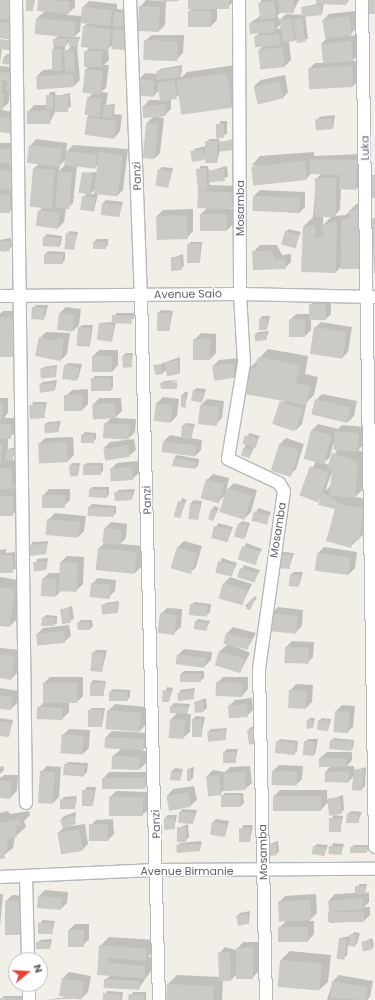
<!DOCTYPE html>
<style>
body{margin:0}
#map{position:relative;width:375px;height:1000px;overflow:hidden;background:#f1efe8;font-family:Poppins,sans-serif}
div>[style]{position:absolute}
.shadow>*{inset:0;background:#0003;transform-origin:0 0}
.building>*{inset:0;background:#cccac5;transform-origin:0 0}
.roads{filter:drop-shadow(1px 0 #b5b8bc) drop-shadow(-1px 0 #b5b8bc) drop-shadow(0 1px #b5b8bc) drop-shadow(0 -1px #b5b8bc)}
.minor>*{height:12px;margin:-6px;padding:0 6px;transform-origin:6px;border-radius:6px;background:#fff}
span{translate:-50% -50%;white-space:nowrap;text-align:center;line-height:1.15;-webkit-text-stroke:3px #fff;paint-order:stroke}
.street-label{font-size:11px;color:#5f6368}
.north{position:absolute;left:8px;top:952px;width:40px;height:40px;box-sizing:border-box;background:#fff;border:1px solid #bfc1c3;border-radius:50%;rotate:72deg;font-size:11px;font-weight:700;line-height:16px;text-align:center;color:#5f6368}
.north::after{content:'';display:block;margin:auto;width:14px;height:18px;background:#ea4335;clip-path:polygon(50% 0,100% 100%,50% 72%,0 100%)}
</style>
<div id="map">
<div class="shadow">
<i style="clip-path:polygon(0 0,15px 0,20px 40px,0 38px)"></i>
<i style="clip-path:polygon(27px 0,35px 0,32px 11px)"></i>
<i style="clip-path:polygon(evenodd,39px 0,75px 0,75px 7px,67px 15px,82px 16px,83px 7px,89px 1px,117px 4px,117px 9px,127px 10px,134px 25px,108px 49px,109px 60px,104px 65px,109px 65px,106px 88px,101px 92px,108px 93px,106px 105px,115px 104px,114px 114px,122px 115px,120px 131px,114px 138px,87px 117px,90px 114px,88px 98px,93px 93px,86px 69px,89px 66px,85px 52px,90px 47px,84px 26px,88px 23px,81px 22px,80px 31px,74px 37px,80px 37px,77px 46px,80px 80px,74px 86px,37px 76px,43px 70px,53px 69px,54px 40px,58px 36px,37px 18px,45px 11px,38px 10px,39px 0,70px 42px,70px 48px,65px 51px,65px 45px,70px 42px)"></i>
<i style="clip-path:polygon(146px 0,160px 1px,181px 0,166px 1px,165px 25px,159px 31px,140px 7px)"></i>
<i style="clip-path:polygon(189px 0,234px 0,234px 1px,228px 7px,217px 7px,217px 20px,211px 26px,189px 11px,193px 8px)"></i>
<i style="clip-path:polygon(evenodd,261px 0,299px 0,293px 12px,281px 12px,277px 16px,280px 20px,286px 14px,303px 15px,302px 7px,317px 4px,317px 0,349px 0,346px 4px,324px 3px,322px 14px,305px 15px,308px 39px,289px 41px,291px 60px,285px 66px,259px 50px,264px 45px,255px 37px,260px 32px,250px 23px,260px 16px,261px 0,281px 24px,282px 28px,276px 29px,281px 24px)"></i>
<i style="clip-path:polygon(355px 11px,357px 27px,349px 36px,357px 35px,359px 54px,352px 61px,358px 61px,359px 80px,353px 86px,309px 69px,315px 63px,324px 63px,322px 43px,329px 36px,323px 20px,329px 14px)"></i>
<i style="clip-path:polygon(152px 35px,184px 35px,183px 53px,177px 59px,145px 41px)"></i>
<i style="clip-path:polygon(0 40px,2px 48px,0 63px)"></i>
<i style="clip-path:polygon(7px 54px,18px 56px,14px 65px,4px 57px)"></i>
<i style="clip-path:polygon(182px 65px,181px 78px,187px 72px,235px 65px,241px 98px,232px 107px,181px 94px,171px 99px,171px 109px,165px 115px,155px 116px,164px 118px,160px 153px,154px 159px,143px 158px,147px 123px,154px 116px,143px 107px,149px 100px,161px 100px,159px 90px,153px 97px,139px 79px,145px 73px,157px 74px,160px 69px)"></i>
<i style="clip-path:polygon(0 66px,22px 68px,10px 91px,9px 102px,1px 110px,20px 113px,0 131px)"></i>
<i style="clip-path:polygon(285px 75px,288px 92px,282px 99px,254px 86px,261px 80px)"></i>
<i style="clip-path:polygon(50px 92px,55px 92px,56px 96px,70px 93px,71px 107px,56px 111px,50px 122px,28px 112px,34px 105px,47px 105px)"></i>
<i style="clip-path:polygon(335px 115px,333px 128px,316px 130px,319px 117px)"></i>
<i style="clip-path:polygon(220px 121px,227px 121px,227px 134px,219px 137px,219px 143px,237px 138px,235px 149px,220px 150px,217px 162px,207px 157px,193px 161px,194px 149px,206px 146px,209px 139px,218px 139px)"></i>
<i style="clip-path:polygon(evenodd,36px 139px,67px 143px,66px 152px,73px 145px,128px 149px,123px 190px,117px 196px,98px 194px,94px 211px,82px 209px,86px 193px,83px 173px,98px 172px,99px 164px,95px 168px,77px 166px,73px 203px,66px 209px,64px 222px,58px 228px,39px 211px,42px 208px,34px 168px,39px 164px,30px 146px,36px 139px,66px 159px,65px 165px,59px 171px,60px 165px,66px 159px,36px 139px,96px 188px,95px 194px,90px 194px,96px 188px)"></i>
<i style="clip-path:polygon(0 143px,21px 143px,4px 162px,20px 166px,17px 183px,11px 189px,16px 189px,15px 205px,9px 212px,0 212px)"></i>
<i style="clip-path:polygon(evenodd,314px 152px,314px 156px,362px 154px,362px 183px,356px 189px,341px 188px,340px 210px,334px 216px,346px 215px,356px 204px,365px 204px,365px 262px,359px 268px,342px 266px,336px 272px,304px 226px,313px 217px,316px 179px,321px 174px,312px 173px,306px 179px,252px 165px,260px 156px,314px 152px,323px 216px,332px 216px,323px 225px,323px 216px)"></i>
<i style="clip-path:polygon(200px 166px,208px 166px,209px 171px,227px 166px,228px 177px,209px 181px,210px 185px,237px 186px,237px 202px,230px 209px,233px 209px,233px 224px,227px 230px,201px 214px,208px 207px,198px 207px)"></i>
<i style="clip-path:polygon(162px 167px,173px 168px,168px 187px,159px 170px)"></i>
<i style="clip-path:polygon(260px 190px,305px 192px,305px 207px,299px 213px,254px 210px,254px 196px)"></i>
<i style="clip-path:polygon(106px 200px,123px 202px,119px 216px,103px 203px)"></i>
<i style="clip-path:polygon(193px 209px,193px 231px,187px 238px,157px 216px,163px 210px)"></i>
<i style="clip-path:polygon(288px 229px,301px 232px,295px 247px,286px 232px)"></i>
<i style="clip-path:polygon(69px 231px,78px 232px,74px 248px,65px 248px)"></i>
<i style="clip-path:polygon(47px 234px,62px 236px,61px 244px,58px 247px,44px 237px)"></i>
<i style="clip-path:polygon(11px 238px,12px 247px,0 251px,0 240px)"></i>
<i style="clip-path:polygon(97px 239px,108px 239px,108px 245px,105px 248px,94px 242px)"></i>
<i style="clip-path:polygon(191px 242px,202px 242px,200px 262px,188px 245px)"></i>
<i style="clip-path:polygon(260px 245px,277px 245px,282px 255px,291px 254px,291px 262px,285px 268px,253px 252px)"></i>
<i style="clip-path:polygon(48px 251px,65px 252px,65px 260px,62px 263px,45px 254px)"></i>
<i style="clip-path:polygon(183px 254px,184px 266px,181px 269px,172px 258px)"></i>
<i style="clip-path:polygon(316px 299px,331px 299px,331px 314px,325px 320px,311px 319px,311px 330px,305px 336px,290px 320px,296px 314px,310px 314px,310px 305px)"></i>
<i style="clip-path:polygon(36px 305px,48px 305px,45px 318px,33px 308px)"></i>
<i style="clip-path:polygon(66px 307px,81px 309px,79px 325px,73px 331px,59px 314px)"></i>
<i style="clip-path:polygon(161px 310px,173px 311px,169px 330px,158px 313px)"></i>
<i style="clip-path:polygon(3px 311px,19px 311px,18px 349px,12px 356px,0 354px,0 314px)"></i>
<i style="clip-path:polygon(116px 313px,134px 313px,134px 319px,116px 322px,112px 341px,100px 323px,113px 322px)"></i>
<i style="clip-path:polygon(262px 316px,270px 316px,267px 329px,260px 319px)"></i>
<i style="clip-path:polygon(321px 322px,352px 327px,348px 352px,342px 358px,315px 328px)"></i>
<i style="clip-path:polygon(82px 325px,93px 325px,90px 345px,79px 328px)"></i>
<i style="clip-path:polygon(269px 331px,266px 339px,255px 334px,258px 332px)"></i>
<i style="clip-path:polygon(46px 332px,70px 333px,67px 354px,61px 360px,40px 338px)"></i>
<i style="clip-path:polygon(201px 333px,216px 334px,216px 353px,210px 359px,194px 340px)"></i>
<i style="clip-path:polygon(268px 349px,308px 356px,305px 374px,318px 377px,314px 395px,307px 402px,302px 424px,296px 430px,283px 400px,250px 368px)"></i>
<i style="clip-path:polygon(99px 350px,118px 350px,118px 365px,112px 372px,93px 371px,93px 356px)"></i>
<i style="clip-path:polygon(126px 353px,133px 353px,131px 366px,123px 356px)"></i>
<i style="clip-path:polygon(180px 357px,180px 373px,167px 369px,163px 373px,155px 366px)"></i>
<i style="clip-path:polygon(239px 358px,240px 370px,234px 377px,213px 366px,219px 360px)"></i>
<i style="clip-path:polygon(68px 363px,82px 364px,78px 379px,65px 366px)"></i>
<i style="clip-path:polygon(57px 365px,56px 376px,41px 370px,44px 367px)"></i>
<i style="clip-path:polygon(95px 376px,113px 376px,113px 388px,110px 391px,92px 379px)"></i>
<i style="clip-path:polygon(57px 380px,55px 390px,40px 384px,43px 382px)"></i>
<i style="clip-path:polygon(164px 381px,180px 380px,163px 384px,180px 385px,162px 388px,161px 384px)"></i>
<i style="clip-path:polygon(197px 388px,206px 389px,202px 402px,194px 390px)"></i>
<i style="clip-path:polygon(88px 389px,88px 404px,82px 410px,66px 411px,66px 396px,72px 390px)"></i>
<i style="clip-path:polygon(185px 392px,188px 392px,185px 407px,182px 395px)"></i>
<i style="clip-path:polygon(322px 394px,357px 401px,354px 416px,348px 422px,316px 400px)"></i>
<i style="clip-path:polygon(163px 397px,179px 399px,177px 416px,171px 422px,157px 403px)"></i>
<i style="clip-path:polygon(0 398px,8px 398px,8px 413px,4px 418px,17px 418px,17px 432px,8px 438px,8px 449px,16px 447px,12px 460px,20px 460px,21px 480px,13px 487px,21px 487px,21px 506px,12px 515px,0 515px)"></i>
<i style="clip-path:polygon(99px 398px,121px 398px,122px 411px,115px 418px,136px 419px,135px 432px,129px 438px,105px 424px,112px 417px,93px 405px)"></i>
<i style="clip-path:polygon(207px 399px,224px 401px,222px 418px,216px 424px,201px 405px)"></i>
<i style="clip-path:polygon(33px 402px,47px 402px,44px 417px,30px 418px)"></i>
<i style="clip-path:polygon(61px 421px,58px 431px,45px 424px,48px 422px)"></i>
<i style="clip-path:polygon(185px 423px,195px 424px,191px 438px,202px 440px,201px 450px,195px 456px,164px 441px,170px 435px,181px 437px)"></i>
<i style="clip-path:polygon(evenodd,318px 424px,338px 429px,342px 425px,365px 427px,363px 445px,358px 450px,367px 454px,364px 488px,355px 497px,373px 500px,368px 530px,350px 547px,336px 509px,322px 496px,317px 502px,300px 495px,316px 461px,305px 458px,312px 430px,318px 424px,333px 444px,337px 450px,329px 465px,324px 463px,330px 457px,333px 444px,318px 424px,332px 472px,332px 484px,325px 491px,332px 472px)"></i>
<i style="clip-path:polygon(85px 432px,96px 433px,96px 439px,93px 442px,82px 435px)"></i>
<i style="clip-path:polygon(249px 433px,260px 436px,249px 458px,244px 449px)"></i>
<i style="clip-path:polygon(73px 437px,74px 455px,68px 461px,39px 444px,45px 438px)"></i>
<i style="clip-path:polygon(286px 438px,304px 444px,296px 469px,290px 475px,273px 470px,280px 444px)"></i>
<i style="clip-path:polygon(134px 439px,136px 450px,129px 456px,104px 448px,110px 442px)"></i>
<i style="clip-path:polygon(177px 455px,199px 459px,198px 466px,195px 468px,174px 458px)"></i>
<i style="clip-path:polygon(138px 461px,139px 473px,132px 479px,111px 469px,117px 463px)"></i>
<i style="clip-path:polygon(72px 463px,80px 463px,78px 475px,70px 466px)"></i>
<i style="clip-path:polygon(87px 463px,103px 463px,103px 471px,100px 474px,84px 465px)"></i>
<i style="clip-path:polygon(213px 474px,229px 478px,226px 491px,234px 483px,257px 490px,251px 512px,245px 518px,227px 494px,219px 501px,207px 480px)"></i>
<i style="clip-path:polygon(92px 487px,109px 487px,109px 494px,107px 497px,90px 490px)"></i>
<i style="clip-path:polygon(49px 489px,70px 489px,70px 500px,64px 506px,43px 496px)"></i>
<i style="clip-path:polygon(135px 489px,132px 499px,116px 500px,118px 490px)"></i>
<i style="left:182px;top:498px;width:5px;height:18px;rotate:22deg"></i>
<i style="clip-path:polygon(194px 500px,202px 501px,198px 519px,191px 503px)"></i>
<i style="clip-path:polygon(92px 504px,116px 506px,116px 513px,113px 516px,89px 507px)"></i>
<i style="clip-path:polygon(215px 506px,219px 508px,213px 520px,212px 509px)"></i>
<i style="clip-path:polygon(258px 508px,271px 512px,266px 524px,253px 520px)"></i>
<i style="clip-path:polygon(55px 513px,86px 516px,84px 531px,78px 537px,48px 520px)"></i>
<i style="clip-path:polygon(242px 521px,250px 523px,245px 538px,239px 524px)"></i>
<i style="clip-path:polygon(111px 522px,127px 524px,126px 538px,120px 544px,143px 546px,141px 567px,135px 573px,99px 548px,106px 542px,105px 528px)"></i>
<i style="clip-path:polygon(218px 523px,233px 527px,227px 542px,212px 538px)"></i>
<i style="clip-path:polygon(48px 541px,46px 553px,30px 554px,32px 542px)"></i>
<i style="clip-path:polygon(184px 541px,202px 546px,196px 567px,190px 573px,172px 568px,178px 547px)"></i>
<i style="clip-path:polygon(246px 543px,262px 549px,254px 564px,239px 558px)"></i>
<i style="clip-path:polygon(324px 547px,357px 552px,355px 568px,349px 574px,318px 553px)"></i>
<i style="clip-path:polygon(6px 549px,6px 553px,15px 552px,16px 569px,0 572px,0 550px)"></i>
<i style="clip-path:polygon(284px 552px,294px 553px,289px 568px,281px 554px)"></i>
<i style="clip-path:polygon(67px 556px,84px 557px,83px 584px,77px 590px,62px 590px,56px 596px,43px 579px,49px 573px,61px 573px,61px 562px)"></i>
<i style="clip-path:polygon(48px 558px,46px 570px,35px 571px,37px 559px)"></i>
<i style="clip-path:polygon(222px 558px,237px 563px,231px 576px,216px 572px)"></i>
<i style="clip-path:polygon(244px 565px,260px 570px,254px 582px,238px 577px)"></i>
<i style="clip-path:polygon(294px 572px,303px 572px,299px 585px,291px 574px)"></i>
<i style="clip-path:polygon(0 577px,24px 581px,19px 617px,10px 626px,0 625px)"></i>
<i style="clip-path:polygon(230px 577px,252px 584px,242px 604px,224px 583px)"></i>
<i style="clip-path:polygon(98px 578px,116px 580px,115px 591px,109px 597px,92px 584px)"></i>
<i style="left:255px;top:596px;width:3px;height:14px;rotate:45deg"></i>
<i style="clip-path:polygon(119px 601px,118px 612px,103px 614px,105px 603px)"></i>
<i style="clip-path:polygon(194px 602px,211px 604px,210px 612px,207px 615px,191px 605px)"></i>
<i style="clip-path:polygon(72px 606px,74px 619px,63px 623px,61px 610px)"></i>
<i style="clip-path:polygon(278px 607px,303px 610px,302px 626px,296px 632px,272px 613px)"></i>
<i style="clip-path:polygon(167px 608px,182px 609px,181px 627px,174px 633px,161px 614px)"></i>
<i style="clip-path:polygon(46px 615px,57px 616px,57px 623px,54px 625px,43px 618px)"></i>
<i style="clip-path:polygon(198px 619px,210px 621px,206px 630px,196px 621px)"></i>
<i style="clip-path:polygon(81px 620px,92px 620px,93px 626px,90px 629px,78px 623px)"></i>
<i style="clip-path:polygon(69px 625px,71px 636px,64px 642px,37px 634px,43px 628px)"></i>
<i style="clip-path:polygon(233px 627px,256px 633px,247px 649px,230px 644px,250px 653px,240px 672px,216px 664px,220px 651px,228px 644px,225px 643px,227px 633px)"></i>
<i style="clip-path:polygon(292px 641px,314px 642px,313px 657px,307px 663px,286px 647px)"></i>
<i style="clip-path:polygon(0 648px,20px 650px,17px 673px,11px 679px,0 677px)"></i>
<i style="clip-path:polygon(184px 649px,212px 652px,211px 660px,205px 666px,178px 655px)"></i>
<i style="clip-path:polygon(96px 650px,107px 650px,102px 671px,93px 653px)"></i>
<i style="clip-path:polygon(184px 671px,204px 671px,204px 678px,201px 680px,181px 674px)"></i>
<i style="clip-path:polygon(50px 677px,83px 677px,83px 696px,77px 702px,69px 702px,69px 712px,63px 718px,38px 708px,44px 702px,44px 683px)"></i>
<i style="clip-path:polygon(223px 677px,248px 677px,248px 689px,242px 696px,217px 683px)"></i>
<i style="clip-path:polygon(93px 680px,106px 681px,103px 696px,91px 683px)"></i>
<i style="clip-path:polygon(296px 684px,313px 685px,312px 702px,306px 708px,290px 691px)"></i>
<i style="clip-path:polygon(167px 687px,173px 688px,169px 701px,163px 701px)"></i>
<i style="clip-path:polygon(0 688px,19px 691px,17px 703px,11px 709px,0 708px)"></i>
<i style="clip-path:polygon(195px 688px,193px 698px,178px 700px,180px 690px)"></i>
<i style="clip-path:polygon(113px 689px,130px 690px,130px 697px,127px 700px,110px 692px)"></i>
<i style="clip-path:polygon(206px 698px,207px 708px,204px 711px,195px 702px)"></i>
<i style="clip-path:polygon(252px 698px,253px 710px,247px 716px,229px 706px,235px 700px)"></i>
<i style="clip-path:polygon(174px 703px,190px 704px,187px 714px,191px 714px,190px 732px,183px 738px,170px 737px,171px 719px,178px 712px,171px 706px)"></i>
<i style="clip-path:polygon(115px 704px,147px 707px,146px 724px,140px 731px,108px 711px)"></i>
<i style="clip-path:polygon(342px 705px,355px 706px,353px 727px,346px 733px,334px 731px,336px 711px)"></i>
<i style="clip-path:polygon(91px 708px,105px 708px,102px 726px,89px 726px)"></i>
<i style="clip-path:polygon(196px 716px,205px 717px,201px 736px,193px 719px)"></i>
<i style="clip-path:polygon(0 718px,13px 720px,9px 736px,0 735px)"></i>
<i style="clip-path:polygon(310px 718px,315px 718px,313px 727px,307px 721px)"></i>
<i style="clip-path:polygon(322px 718px,331px 719px,328px 730px,319px 721px)"></i>
<i style="clip-path:polygon(251px 727px,257px 727px,258px 740px,248px 730px)"></i>
<i style="clip-path:polygon(227px 728px,225px 739px,208px 732px,211px 729px)"></i>
<i style="clip-path:polygon(69px 729px,90px 730px,89px 748px,83px 754px,63px 735px)"></i>
<i style="clip-path:polygon(112px 731px,150px 733px,149px 744px,142px 751px,146px 751px,146px 763px,140px 769px,113px 756px,121px 749px,106px 748px,106px 737px)"></i>
<i style="clip-path:polygon(334px 738px,354px 740px,353px 748px,350px 750px,331px 741px)"></i>
<i style="clip-path:polygon(280px 739px,298px 741px,297px 751px,294px 754px,277px 742px)"></i>
<i style="clip-path:polygon(308px 739px,318px 739px,315px 755px,305px 742px)"></i>
<i style="clip-path:polygon(227px 749px,238px 749px,235px 762px,224px 752px)"></i>
<i style="clip-path:polygon(327px 752px,352px 752px,352px 760px,347px 766px,354px 766px,354px 771px,366px 767px,365px 786px,362px 789px,355px 775px,348px 782px,326px 771px,331px 766px,320px 758px)"></i>
<i style="clip-path:polygon(68px 762px,88px 763px,87px 772px,84px 775px,65px 765px)"></i>
<i style="clip-path:polygon(279px 765px,303px 766px,302px 779px,296px 785px,273px 771px)"></i>
<i style="clip-path:polygon(3px 766px,4px 770px,0 774px,0 767px)"></i>
<i style="clip-path:polygon(47px 766px,61px 767px,59px 797px,53px 803px,41px 772px)"></i>
<i style="clip-path:polygon(250px 766px,252px 783px,245px 789px,224px 790px,220px 794px,207px 776px,213px 770px,225px 772px,230px 767px)"></i>
<i style="clip-path:polygon(194px 767px,193px 778px,190px 780px,188px 769px)"></i>
<i style="clip-path:polygon(175px 768px,183px 769px,180px 780px,172px 771px)"></i>
<i style="clip-path:polygon(109px 772px,150px 772px,150px 782px,144px 788px,103px 779px)"></i>
<i style="clip-path:polygon(4px 775px,18px 775px,17px 791px,11px 797px,0 797px,0 778px)"></i>
<i style="clip-path:polygon(194px 786px,197px 800px,190px 806px,167px 796px,173px 789px)"></i>
<i style="clip-path:polygon(86px 787px,96px 787px,93px 805px,83px 805px)"></i>
<i style="clip-path:polygon(280px 790px,327px 790px,327px 800px,343px 795px,344px 810px,341px 813px,328px 802px,321px 810px,274px 796px)"></i>
<i style="clip-path:polygon(116px 791px,149px 792px,149px 809px,142px 815px,110px 797px)"></i>
<i style="clip-path:polygon(225px 793px,243px 793px,244px 803px,241px 806px,222px 796px)"></i>
<i style="clip-path:polygon(77px 796px,75px 808px,61px 800px,64px 797px)"></i>
<i style="clip-path:polygon(183px 809px,197px 810px,193px 823px,180px 812px)"></i>
<i style="clip-path:polygon(8px 811px,10px 814px,29px 811px,30px 815px,24px 821px,26px 827px,15px 837px,13px 848px,0 858px,0 813px)"></i>
<i style="clip-path:polygon(351px 811px,362px 812px,358px 822px,348px 814px)"></i>
<i style="clip-path:polygon(76px 812px,75px 822px,61px 819px,64px 816px)"></i>
<i style="clip-path:polygon(168px 815px,177px 815px,174px 828px,165px 818px)"></i>
<i style="clip-path:polygon(333px 815px,343px 816px,340px 832px,329px 831px)"></i>
<i style="clip-path:polygon(113px 819px,114px 834px,108px 840px,90px 826px,96px 820px)"></i>
<i style="clip-path:polygon(216px 819px,229px 821px,225px 836px,213px 822px)"></i>
<i style="clip-path:polygon(85px 824px,88px 844px,82px 850px,58px 833px,64px 827px)"></i>
<i style="clip-path:polygon(188px 824px,189px 837px,186px 840px,178px 828px)"></i>
<i style="clip-path:polygon(243px 825px,253px 825px,250px 841px,240px 841px)"></i>
<i style="clip-path:polygon(202px 841px,200px 850px,177px 846px,180px 843px)"></i>
<i style="clip-path:polygon(278px 841px,279px 852px,276px 854px,270px 844px)"></i>
<i style="clip-path:polygon(333px 843px,344px 844px,341px 854px,330px 853px)"></i>
<i style="clip-path:polygon(317px 844px,328px 845px,324px 855px,314px 847px)"></i>
<i style="clip-path:polygon(354px 845px,369px 845px,369px 849px,366px 852px,351px 848px)"></i>
<i style="clip-path:polygon(359px 884px,367px 884px,365px 893px,369px 892px,369px 902px,364px 907px,370px 907px,370px 915px,364px 921px,330px 923px,329px 914px,334px 910px,329px 900px,335px 894px,356px 893px)"></i>
<i style="clip-path:polygon(45px 890px,68px 892px,67px 903px,61px 909px,39px 896px)"></i>
<i style="clip-path:polygon(0 894px,3px 894px,0 926px)"></i>
<i style="clip-path:polygon(316px 894px,317px 913px,309px 921px,314px 921px,314px 934px,308px 941px,279px 928px,286px 921px,279px 902px,285px 896px)"></i>
<i style="clip-path:polygon(12px 895px,28px 896px,26px 928px,20px 935px,6px 901px)"></i>
<i style="clip-path:polygon(250px 911px,249px 923px,237px 916px,240px 913px)"></i>
<i style="clip-path:polygon(42px 920px,55px 921px,52px 934px,38px 933px)"></i>
<i style="clip-path:polygon(75px 924px,89px 924px,89px 939px,83px 945px,69px 930px)"></i>
<i style="clip-path:polygon(354px 932px,360px 933px,357px 944px,348px 945px,347px 956px,338px 959px,340px 938px,351px 936px)"></i>
<i style="clip-path:polygon(109px 937px,155px 940px,154px 951px,148px 957px,154px 958px,153px 968px,139px 988px,105px 980px,111px 975px,100px 946px)"></i>
<i style="clip-path:polygon(372px 938px,374px 946px,372px 949px,363px 942px)"></i>
<i style="clip-path:polygon(52px 939px,50px 948px,37px 943px,40px 940px)"></i>
<i style="clip-path:polygon(243px 942px,259px 942px,259px 971px,253px 977px,238px 973px,231px 980px,223px 980px,222px 1000px,193px 1000px,168px 984px,177px 975px,220px 977px,219px 954px,225px 947px,236px 950px)"></i>
<i style="clip-path:polygon(290px 951px,331px 955px,328px 982px,319px 990px,278px 986px,281px 960px)"></i>
<i style="clip-path:polygon(69px 972px,91px 976px,88px 992px,82px 998px,44px 1000px,69px 997px,63px 978px)"></i>
<i style="clip-path:polygon(339px 975px,373px 981px,370px 997px,367px 1000px,327px 1000px,333px 981px)"></i>
<i style="clip-path:polygon(107px 991px,123px 992px,122px 1000px,104px 1000px)"></i>
<i style="clip-path:polygon(133px 992px,146px 992px,146px 1000px,129px 1000px)"></i>
<i style="left:3px;top:996px;width:21px;height:5px"></i>
</div>
<div class="building">
<i style="clip-path:polygon(0 0,11px 0,9px 11px,14px 12px,13px 20px,0 19px)"></i>
<i style="left:26px;top:0;width:7px;height:11px"></i>
<i style="clip-path:polygon(38px 0,70px 1px,69px 14px,37px 11px)"></i>
<i style="clip-path:polygon(158px 0,179px 0,179px 1px,159px 2px)"></i>
<i style="left:188px;top:0;width:41px;height:9px"></i>
<i style="left:279px;top:0;width:15px;height:13px"></i>
<i style="clip-path:polygon(316px 0,346px 0,346px 5px,316px 4px)"></i>
<i style="left:369px;top:0;width:6px;height:14px"></i>
<i style="left:274px;top:1px;width:17px;height:16px;rotate:83deg"></i>
<i style="left:321px;top:5px;width:10px;height:20px;rotate:84deg"></i>
<i style="left:139px;top:6px;width:21px;height:25px;rotate:3deg"></i>
<i style="left:82px;top:7px;width:30px;height:16px;rotate:6deg"></i>
<i style="left:188px;top:11px;width:23px;height:16px"></i>
<i style="left:114px;top:12px;width:10px;height:14px;rotate:6deg"></i>
<i style="left:349px;top:16px;width:19px;height:27px;rotate:81deg"></i>
<i style="left:36px;top:18px;width:40px;height:16px;rotate:6deg"></i>
<i style="left:291px;top:18px;width:23px;height:12px;rotate:80deg"></i>
<i style="left:302px;top:18px;width:24px;height:9px;rotate:81deg"></i>
<i style="left:274px;top:21px;width:11px;height:25px;rotate:85deg"></i>
<i style="clip-path:polygon(0 22px,15px 24px,13px 38px,0 37px)"></i>
<i style="left:83px;top:26px;width:28px;height:21px;rotate:6deg"></i>
<i style="left:113px;top:29px;width:16px;height:20px;rotate:4deg"></i>
<i style="left:279px;top:34px;width:11px;height:25px;rotate:85deg"></i>
<i style="left:0;top:39px;width:15px;height:10px;rotate:8deg"></i>
<i style="left:67px;top:39px;width:7px;height:14px;rotate:90deg"></i>
<i style="left:78px;top:39px;width:8px;height:9px;rotate:90deg"></i>
<i style="left:144px;top:40px;width:34px;height:20px;rotate:2deg"></i>
<i style="left:351px;top:41px;width:20px;height:30px;rotate:84deg"></i>
<i style="left:283px;top:47px;width:20px;height:25px;rotate:84deg"></i>
<i style="left:52px;top:49px;width:10px;height:22px"></i>
<i style="left:74px;top:50px;width:21px;height:10px;rotate:87deg"></i>
<i style="left:84px;top:51px;width:18px;height:16px"></i>
<i style="left:3px;top:57px;width:12px;height:7px;rotate:5deg"></i>
<i style="left:352px;top:66px;width:21px;height:44px;rotate:87deg"></i>
<i style="clip-path:polygon(179px 67px,181px 77px,157px 80px,156px 71px)"></i>
<i style="left:85px;top:69px;width:18px;height:24px;rotate:6deg"></i>
<i style="clip-path:polygon(0 72px,17px 74px,15px 92px,6px 91px,7px 81px,0 80px)"></i>
<i style="left:227px;top:73px;width:35px;height:51px;rotate:82deg"></i>
<i style="left:73px;top:74px;width:13px;height:37px;rotate:86deg"></i>
<i style="left:138px;top:79px;width:17px;height:16px;rotate:7deg"></i>
<i style="left:174px;top:80px;width:19px;height:17px;rotate:81deg"></i>
<i style="clip-path:polygon(0 81px,3px 82px,2px 93px,0 93px)"></i>
<i style="left:279px;top:81px;width:18px;height:26px;rotate:77deg"></i>
<i style="clip-path:polygon(0 94px,4px 94px,3px 110px,0 109px)"></i>
<i style="left:46px;top:95px;width:7px;height:14px"></i>
<i style="left:55px;top:95px;width:13px;height:17px"></i>
<i style="left:87px;top:97px;width:15px;height:18px;rotate:8deg"></i>
<i style="left:165px;top:104px;width:12px;height:23px;rotate:85deg"></i>
<i style="left:104px;top:105px;width:9px;height:12px;rotate:6deg"></i>
<i style="left:27px;top:111px;width:23px;height:13px"></i>
<i style="clip-path:polygon(0 117px,15px 119px,13px 134px,0 132px)"></i>
<i style="left:87px;top:117px;width:30px;height:18px;rotate:8deg"></i>
<i style="left:332px;top:118px;width:11px;height:17px;rotate:85deg"></i>
<i style="left:146px;top:123px;width:12px;height:35px;rotate:5deg"></i>
<i style="left:216px;top:124px;width:8px;height:14px"></i>
<i style="left:234px;top:140px;width:10px;height:15px;rotate:84deg"></i>
<i style="left:217px;top:141px;width:22px;height:12px;rotate:90deg"></i>
<i style="left:29px;top:145px;width:33px;height:18px;rotate:7deg"></i>
<i style="left:0;top:149px;width:15px;height:14px"></i>
<i style="left:203px;top:149px;width:11px;height:13px;rotate:80deg"></i>
<i style="left:66px;top:151px;width:31px;height:14px;rotate:7deg"></i>
<i style="left:99px;top:152px;width:24px;height:42px;rotate:7deg"></i>
<i style="clip-path:polygon(310px 159px,357px 160px,356px 190px,339px 189px,340px 175px,310px 174px)"></i>
<i style="left:305px;top:161px;width:19px;height:54px;rotate:84deg"></i>
<i style="left:33px;top:168px;width:22px;height:39px;rotate:5deg"></i>
<i style="clip-path:polygon(206px 168px,207px 189px,198px 191px,196px 169px)"></i>
<i style="clip-path:polygon(0 169px,14px 172px,12px 191px,0 189px)"></i>
<i style="left:158px;top:169px;width:13px;height:17px;rotate:9deg"></i>
<i style="left:224px;top:169px;width:12px;height:16px;rotate:85deg"></i>
<i style="left:58px;top:171px;width:14px;height:37px;rotate:4deg"></i>
<i style="left:82px;top:172px;width:11px;height:21px;rotate:10deg"></i>
<i style="clip-path:polygon(369px 175px,375px 175px,375px 198px,371px 198px)"></i>
<i style="left:315px;top:178px;width:21px;height:39px"></i>
<i style="left:198px;top:191px;width:34px;height:17px;rotate:2deg"></i>
<i style="left:0;top:195px;width:10px;height:18px"></i>
<i style="left:82px;top:196px;width:14px;height:14px;rotate:8deg"></i>
<i style="left:253px;top:196px;width:47px;height:15px;rotate:2deg"></i>
<i style="left:102px;top:203px;width:19px;height:12px;rotate:6deg"></i>
<i style="left:38px;top:210px;width:22px;height:16px;rotate:8deg"></i>
<i style="clip-path:polygon(349px 210px,359px 210px,359px 269px,341px 269px,341px 219px,349px 219px)"></i>
<i style="left:200px;top:214px;width:27px;height:17px"></i>
<i style="left:187px;top:215px;width:24px;height:31px;rotate:88deg"></i>
<i style="clip-path:polygon(372px 218px,375px 218px,375px 273px,374px 273px)"></i>
<i style="clip-path:polygon(337px 221px,336px 273px,301px 272px,303px 226px,315px 226px,315px 238px,324px 235px,321px 226px)"></i>
<i style="left:285px;top:231px;width:15px;height:14px;rotate:16deg"></i>
<i style="left:66px;top:233px;width:10px;height:16px;rotate:6deg"></i>
<i style="left:43px;top:237px;width:17px;height:9px;rotate:3deg"></i>
<i style="left:9px;top:241px;width:10px;height:9px;rotate:84deg"></i>
<i style="left:93px;top:242px;width:13px;height:7px"></i>
<i style="left:187px;top:244px;width:13px;height:19px"></i>
<i style="clip-path:polygon(252px 251px,271px 251px,276px 260px,285px 260px,286px 269px,253px 270px)"></i>
<i style="left:44px;top:254px;width:19px;height:10px"></i>
<i style="clip-path:polygon(171px 257px,181px 257px,182px 270px,171px 271px)"></i>
<i style="left:309px;top:304px;width:17px;height:16px"></i>
<i style="left:32px;top:307px;width:13px;height:12px;rotate:4deg"></i>
<i style="left:59px;top:313px;width:16px;height:17px;rotate:7deg"></i>
<i style="left:157px;top:313px;width:13px;height:18px"></i>
<i style="left:112px;top:315px;width:20px;height:8px;rotate:3deg"></i>
<i style="left:0;top:317px;width:14px;height:40px"></i>
<i style="left:259px;top:319px;width:8px;height:11px"></i>
<i style="left:289px;top:319px;width:16px;height:18px"></i>
<i style="left:99px;top:323px;width:15px;height:17px;rotate:8deg"></i>
<i style="left:78px;top:327px;width:13px;height:19px;rotate:4deg"></i>
<i style="left:314px;top:327px;width:33px;height:27px;rotate:9deg"></i>
<i style="left:266px;top:333px;width:7px;height:12px;rotate:82deg"></i>
<i style="clip-path:polygon(39px 337px,57px 341px,58px 337px,64px 339px,61px 361px,35px 356px)"></i>
<i style="left:193px;top:339px;width:17px;height:21px"></i>
<i style="left:131px;top:355px;width:12px;height:9px;rotate:85deg"></i>
<i style="left:92px;top:356px;width:20px;height:16px"></i>
<i style="clip-path:polygon(258px 357px,300px 365px,296px 383px,310px 386px,306px 405px,244px 394px,249px 368px,256px 369px)"></i>
<i style="left:177px;top:360px;width:14px;height:13px;rotate:78deg"></i>
<i style="left:233px;top:363px;width:15px;height:21px;rotate:82deg"></i>
<i style="clip-path:polygon(161px 364px,163px 374px,156px 375px,153px 365px)"></i>
<i style="left:64px;top:365px;width:15px;height:14px;rotate:8deg"></i>
<i style="left:55px;top:367px;width:10px;height:15px;rotate:84deg"></i>
<i style="left:91px;top:378px;width:20px;height:13px"></i>
<i style="clip-path:polygon(177px 382px,177px 389px,161px 389px,160px 383px)"></i>
<i style="left:54px;top:383px;width:8px;height:15px;rotate:83deg"></i>
<i style="left:193px;top:390px;width:11px;height:11px;rotate:10deg"></i>
<i style="left:82px;top:395px;width:16px;height:18px;rotate:90deg"></i>
<i style="clip-path:polygon(181px 395px,185px 395px,186px 408px,181px 407px)"></i>
<i style="left:315px;top:399px;width:37px;height:16px;rotate:13deg"></i>
<i style="left:280px;top:401px;width:24px;height:24px;rotate:19deg"></i>
<i style="left:115px;top:403px;width:15px;height:23px;rotate:86deg"></i>
<i style="left:156px;top:403px;width:17px;height:18px;rotate:7deg"></i>
<i style="clip-path:polygon(0 404px,3px 404px,2px 420px,0 420px)"></i>
<i style="left:44px;top:404px;width:14px;height:15px;rotate:86deg"></i>
<i style="left:200px;top:405px;width:19px;height:19px;rotate:6deg"></i>
<i style="left:58px;top:423px;width:9px;height:14px;rotate:84deg"></i>
<i style="left:104px;top:423px;width:26px;height:15px;rotate:4deg"></i>
<i style="left:0;top:424px;width:11px;height:15px"></i>
<i style="left:182px;top:425px;width:11px;height:13px;rotate:5deg"></i>
<i style="left:311px;top:430px;width:21px;height:30px;rotate:14deg"></i>
<i style="left:335px;top:431px;width:24px;height:19px;rotate:5deg"></i>
<i style="left:81px;top:435px;width:13px;height:8px"></i>
<i style="left:245px;top:435px;width:14px;height:9px;rotate:17deg"></i>
<i style="left:163px;top:441px;width:34px;height:11px;rotate:8deg"></i>
<i style="left:67px;top:442px;width:20px;height:29px;rotate:87deg"></i>
<i style="left:0;top:444px;width:2px;height:19px"></i>
<i style="left:279px;top:444px;width:21px;height:28px;rotate:17deg"></i>
<i style="left:128px;top:445px;width:12px;height:25px;rotate:81deg"></i>
<i style="left:243px;top:448px;width:8px;height:8px;rotate:14deg"></i>
<i style="left:6px;top:449px;width:8px;height:11px;rotate:7deg"></i>
<i style="clip-path:polygon(332px 453px,358px 462px,355px 498px,329px 495px,332px 470px,327px 468px)"></i>
<i style="clip-path:polygon(174px 458px,197px 462px,195px 469px,172px 466px)"></i>
<i style="left:77px;top:465px;width:11px;height:8px;rotate:85deg"></i>
<i style="left:83px;top:465px;width:18px;height:10px"></i>
<i style="left:310px;top:466px;width:20px;height:31px;rotate:20deg"></i>
<i style="left:132px;top:467px;width:13px;height:22px;rotate:86deg"></i>
<i style="left:12px;top:468px;width:21px;height:12px;rotate:90deg"></i>
<i style="left:206px;top:479px;width:19px;height:20px;rotate:16deg"></i>
<i style="left:227px;top:488px;width:26px;height:25px;rotate:18deg"></i>
<i style="left:89px;top:489px;width:18px;height:8px;rotate:3deg"></i>
<i style="clip-path:polygon(114px 492px,132px 492px,132px 500px,115px 501px)"></i>
<i style="clip-path:polygon(322px 492px,342px 505px,364px 508px,359px 540px,352px 542px,351px 548px,326px 541px,335px 509px,318px 505px)"></i>
<i style="left:42px;top:495px;width:23px;height:13px"></i>
<i style="left:0;top:496px;width:13px;height:20px"></i>
<i style="left:178px;top:501px;width:7px;height:16px;rotate:16deg"></i>
<i style="left:190px;top:503px;width:10px;height:16px;rotate:6deg"></i>
<i style="left:88px;top:507px;width:26px;height:9px;rotate:2deg"></i>
<i style="clip-path:polygon(211px 509px,217px 510px,213px 521px,208px 519px)"></i>
<i style="left:254px;top:511px;width:16px;height:10px;rotate:15deg"></i>
<i style="left:47px;top:519px;width:33px;height:16px;rotate:5deg"></i>
<i style="left:238px;top:523px;width:10px;height:14px;rotate:17deg"></i>
<i style="left:214px;top:526px;width:17px;height:12px;rotate:13deg"></i>
<i style="left:104px;top:528px;width:18px;height:15px;rotate:6deg"></i>
<i style="clip-path:polygon(46px 544px,46px 554px,29px 556px,28px 545px)"></i>
<i style="left:242px;top:546px;width:19px;height:14px;rotate:18deg"></i>
<i style="left:177px;top:547px;width:21px;height:22px;rotate:17deg"></i>
<i style="left:98px;top:548px;width:39px;height:22px;rotate:6deg"></i>
<i style="left:317px;top:553px;width:34px;height:18px;rotate:7deg"></i>
<i style="left:280px;top:554px;width:11px;height:14px;rotate:5deg"></i>
<i style="left:0;top:555px;width:13px;height:18px"></i>
<i style="left:45px;top:561px;width:9px;height:12px;rotate:84deg"></i>
<i style="left:218px;top:561px;width:17px;height:12px;rotate:13deg"></i>
<i style="left:60px;top:562px;width:18px;height:29px;rotate:3deg"></i>
<i style="left:240px;top:568px;width:18px;height:10px;rotate:16deg"></i>
<i style="left:290px;top:574px;width:10px;height:12px;rotate:6deg"></i>
<i style="left:42px;top:578px;width:15px;height:18px;rotate:4deg"></i>
<i style="left:91px;top:583px;width:20px;height:14px;rotate:6deg"></i>
<i style="left:223px;top:583px;width:25px;height:16px;rotate:16deg"></i>
<i style="clip-path:polygon(0 587px,15px 589px,10px 627px,0 626px)"></i>
<i style="left:251px;top:599px;width:4px;height:11px;rotate:27deg"></i>
<i style="left:117px;top:603px;width:10px;height:16px;rotate:84deg"></i>
<i style="left:190px;top:604px;width:18px;height:11px;rotate:6deg"></i>
<i style="left:69px;top:608px;width:15px;height:9px;rotate:82deg"></i>
<i style="left:160px;top:613px;width:17px;height:20px;rotate:7deg"></i>
<i style="left:271px;top:613px;width:27px;height:18px;rotate:6deg"></i>
<i style="clip-path:polygon(42px 617px,55px 618px,54px 626px,41px 626px)"></i>
<i style="left:195px;top:621px;width:13px;height:8px;rotate:9deg"></i>
<i style="clip-path:polygon(90px 622px,90px 630px,78px 630px,77px 623px)"></i>
<i style="left:64px;top:631px;width:12px;height:28px;rotate:85deg"></i>
<i style="left:226px;top:633px;width:25px;height:11px;rotate:14deg"></i>
<i style="left:285px;top:647px;width:24px;height:16px;rotate:2deg"></i>
<i style="left:219px;top:651px;width:27px;height:15px;rotate:17deg"></i>
<i style="left:92px;top:652px;width:12px;height:19px;rotate:5deg"></i>
<i style="clip-path:polygon(0 654px,15px 656px,11px 680px,0 678px)"></i>
<i style="left:177px;top:654px;width:29px;height:10px;rotate:8deg"></i>
<i style="left:180px;top:674px;width:21px;height:8px"></i>
<i style="left:216px;top:682px;width:26px;height:14px;rotate:2deg"></i>
<i style="left:43px;top:683px;width:34px;height:20px"></i>
<i style="left:90px;top:683px;width:14px;height:13px"></i>
<i style="clip-path:polygon(163px 690px,171px 691px,169px 702px,162px 702px)"></i>
<i style="left:289px;top:690px;width:18px;height:18px;rotate:3deg"></i>
<i style="left:193px;top:691px;width:8px;height:16px;rotate:83deg"></i>
<i style="left:109px;top:692px;width:19px;height:9px"></i>
<i style="clip-path:polygon(0 695px,13px 697px,11px 710px,0 709px)"></i>
<i style="left:203px;top:701px;width:11px;height:9px;rotate:85deg"></i>
<i style="left:247px;top:704px;width:13px;height:19px;rotate:86deg"></i>
<i style="left:170px;top:706px;width:18px;height:7px;rotate:3deg"></i>
<i style="left:37px;top:707px;width:26px;height:12px;rotate:2deg"></i>
<i style="left:88px;top:710px;width:14px;height:17px"></i>
<i style="left:107px;top:710px;width:34px;height:19px;rotate:5deg"></i>
<i style="left:335px;top:711px;width:15px;height:21px;rotate:4deg"></i>
<i style="left:170px;top:719px;width:15px;height:19px;rotate:4deg"></i>
<i style="left:192px;top:719px;width:10px;height:18px"></i>
<i style="clip-path:polygon(313px 720px,313px 728px,307px 729px,306px 721px)"></i>
<i style="left:318px;top:720px;width:11px;height:10px;rotate:5deg"></i>
<i style="clip-path:polygon(0 721px,11px 723px,9px 737px,0 736px)"></i>
<i style="left:254px;top:729px;width:15px;height:7px;rotate:82deg"></i>
<i style="left:225px;top:730px;width:10px;height:18px;rotate:84deg"></i>
<i style="left:62px;top:734px;width:22px;height:19px;rotate:5deg"></i>
<i style="left:105px;top:737px;width:39px;height:11px;rotate:3deg"></i>
<i style="left:330px;top:740px;width:22px;height:9px;rotate:5deg"></i>
<i style="left:276px;top:741px;width:20px;height:12px;rotate:6deg"></i>
<i style="left:304px;top:741px;width:11px;height:14px;rotate:5deg"></i>
<i style="left:223px;top:752px;width:13px;height:11px"></i>
<i style="left:112px;top:756px;width:28px;height:13px;rotate:2deg"></i>
<i style="left:319px;top:758px;width:27px;height:9px"></i>
<i style="left:64px;top:764px;width:21px;height:11px;rotate:5deg"></i>
<i style="left:187px;top:769px;width:4px;height:12px"></i>
<i style="left:354px;top:769px;width:10px;height:21px;rotate:6deg"></i>
<i style="left:40px;top:771px;width:15px;height:32px;rotate:4deg"></i>
<i style="left:171px;top:771px;width:10px;height:9px;rotate:6deg"></i>
<i style="left:272px;top:771px;width:25px;height:14px;rotate:2deg"></i>
<i style="left:325px;top:771px;width:24px;height:11px;rotate:2deg"></i>
<i style="left:245px;top:772px;width:18px;height:22px;rotate:87deg"></i>
<i style="left:219px;top:775px;width:20px;height:13px;rotate:84deg"></i>
<i style="left:102px;top:778px;width:43px;height:11px"></i>
<i style="left:0;top:780px;width:12px;height:18px;rotate:5deg"></i>
<i style="left:82px;top:790px;width:11px;height:16px"></i>
<i style="left:188px;top:792px;width:15px;height:22px;rotate:79deg"></i>
<i style="left:241px;top:795px;width:12px;height:20px;rotate:90deg"></i>
<i style="left:273px;top:796px;width:48px;height:15px"></i>
<i style="left:109px;top:797px;width:34px;height:19px"></i>
<i style="left:340px;top:797px;width:17px;height:13px;rotate:83deg"></i>
<i style="left:60px;top:799px;width:15px;height:10px"></i>
<i style="left:179px;top:812px;width:15px;height:11px;rotate:4deg"></i>
<i style="clip-path:polygon(347px 813px,359px 814px,359px 823px,346px 823px)"></i>
<i style="left:73px;top:815px;width:9px;height:14px;rotate:69deg"></i>
<i style="clip-path:polygon(164px 818px,174px 818px,175px 829px,164px 830px)"></i>
<i style="left:329px;top:818px;width:12px;height:14px"></i>
<i style="clip-path:polygon(20px 819px,21px 825px,15px 827px,17px 837px,7px 840px,8px 850px,4px 851px,5px 858px,0 859px,0 823px)"></i>
<i style="left:212px;top:822px;width:15px;height:13px;rotate:8deg"></i>
<i style="left:108px;top:824px;width:17px;height:19px;rotate:90deg"></i>
<i style="left:177px;top:827px;width:9px;height:15px"></i>
<i style="left:239px;top:828px;width:11px;height:14px"></i>
<i style="left:79px;top:829px;width:22px;height:22px;rotate:80deg"></i>
<i style="clip-path:polygon(199px 844px,200px 851px,177px 853px,176px 845px)"></i>
<i style="clip-path:polygon(268px 844px,276px 844px,277px 855px,270px 856px)"></i>
<i style="left:313px;top:846px;width:13px;height:8px;rotate:9deg"></i>
<i style="left:329px;top:846px;width:13px;height:8px;rotate:4deg"></i>
<i style="left:350px;top:847px;width:17px;height:6px"></i>
<i style="left:355px;top:886px;width:10px;height:8px"></i>
<i style="left:38px;top:896px;width:24px;height:12px;rotate:5deg"></i>
<i style="left:363px;top:898px;width:11px;height:35px;rotate:85deg"></i>
<i style="left:310px;top:900px;width:20px;height:32px;rotate:87deg"></i>
<i style="left:5px;top:901px;width:17px;height:34px"></i>
<i style="left:364px;top:912px;width:10px;height:36px;rotate:90deg"></i>
<i style="left:247px;top:914px;width:10px;height:11px;rotate:79deg"></i>
<i style="left:38px;top:923px;width:15px;height:11px"></i>
<i style="left:278px;top:927px;width:30px;height:15px"></i>
<i style="left:68px;top:930px;width:16px;height:17px"></i>
<i style="left:350px;top:934px;width:7px;height:12px;rotate:8deg"></i>
<i style="left:339px;top:938px;width:8px;height:21px;rotate:7deg"></i>
<i style="left:370px;top:940px;width:10px;height:9px;rotate:79deg"></i>
<i style="left:50px;top:942px;width:7px;height:14px;rotate:90deg"></i>
<i style="clip-path:polygon(99px 945px,146px 949px,146px 961px,108px 958px,108px 963px,145px 966px,145px 978px,97px 975px)"></i>
<i style="left:236px;top:948px;width:17px;height:31px"></i>
<i style="left:230px;top:952px;width:29px;height:12px;rotate:88deg"></i>
<i style="left:280px;top:960px;width:42px;height:27px;rotate:5deg"></i>
<i style="left:62px;top:978px;width:23px;height:18px;rotate:10deg"></i>
<i style="left:104px;top:979px;width:36px;height:9px;rotate:3deg"></i>
<i style="clip-path:polygon(332px 981px,367px 987px,365px 1000px,330px 998px)"></i>
<i style="clip-path:polygon(167px 984px,214px 986px,214px 1000px,166px 1000px)"></i>
<i style="clip-path:polygon(103px 993px,121px 995px,120px 1000px,103px 1000px)"></i>
<i style="clip-path:polygon(129px 994px,144px 995px,144px 1000px,128px 1000px)"></i>
<i style="clip-path:polygon(0 998px,22px 999px,22px 1000px,0 1000px)"></i>
</div>
<div class="roads">
<div class="minor">
<i style="left:16px;top:0;width:803px;rotate:89.29deg"></i>
<i style="left:130px;top:0;width:295px;rotate:87.9deg"></i>
<i style="left:141px;top:295px;width:705px;rotate:88.54deg"></i>
<i style="left:239px;top:0;width:294px;rotate:89.8deg"></i>
<i style="left:240px;top:294px;width:69px;rotate:86.7deg"></i>
<i style="left:244px;top:363px;width:97px;rotate:99.5deg"></i>
<i style="left:228px;top:459px;width:56px;rotate:25.2deg"></i>
<i style="left:279px;top:483px;width:9px;rotate:58deg"></i>
<i style="left:284px;top:491px;width:179px;rotate:98deg"></i>
<i style="left:259px;top:668px;width:332px;rotate:88.8deg"></i>
<i style="left:362px;top:0;width:847px;rotate:89.12deg"></i>
<i style="left:0;top:296px;width:240px;rotate:-0.5deg"></i>
<i style="left:240px;top:294px;width:135px;rotate:1.3deg"></i>
<i style="left:26px;top:876px;width:84px;rotate:88.6deg"></i>
<i style="left:0;top:877px;width:157px;rotate:-2.6deg"></i>
<i style="left:157px;top:870px;width:218px;rotate:-0.3deg"></i>
<i style="left:29px;top:984px;width:16px;rotate:90deg"></i>
</div>
</div>
<div class="street-label">
<span style="left:365px;top:148px;rotate:-91deg">Luka</span>
<span style="left:137px;top:176px;rotate:-92deg">Panzi</span>
<span style="left:240px;top:208px;rotate:-90deg">Mosamba</span>
<span style="left:188px;top:294px;rotate:-1deg">Avenue Saio</span>
<span style="left:147px;top:500px;rotate:-92deg">Panzi</span>
<span style="left:278px;top:530px;rotate:-81deg">Mosamba</span>
<span style="left:156px;top:824px;rotate:-92deg">Panzi</span>
<span style="left:263px;top:852px;rotate:-91deg">Mosamba</span>
<span style="left:187px;top:871px">Avenue Birmanie</span>
</div>
<div class="north">N</div>
</div>
